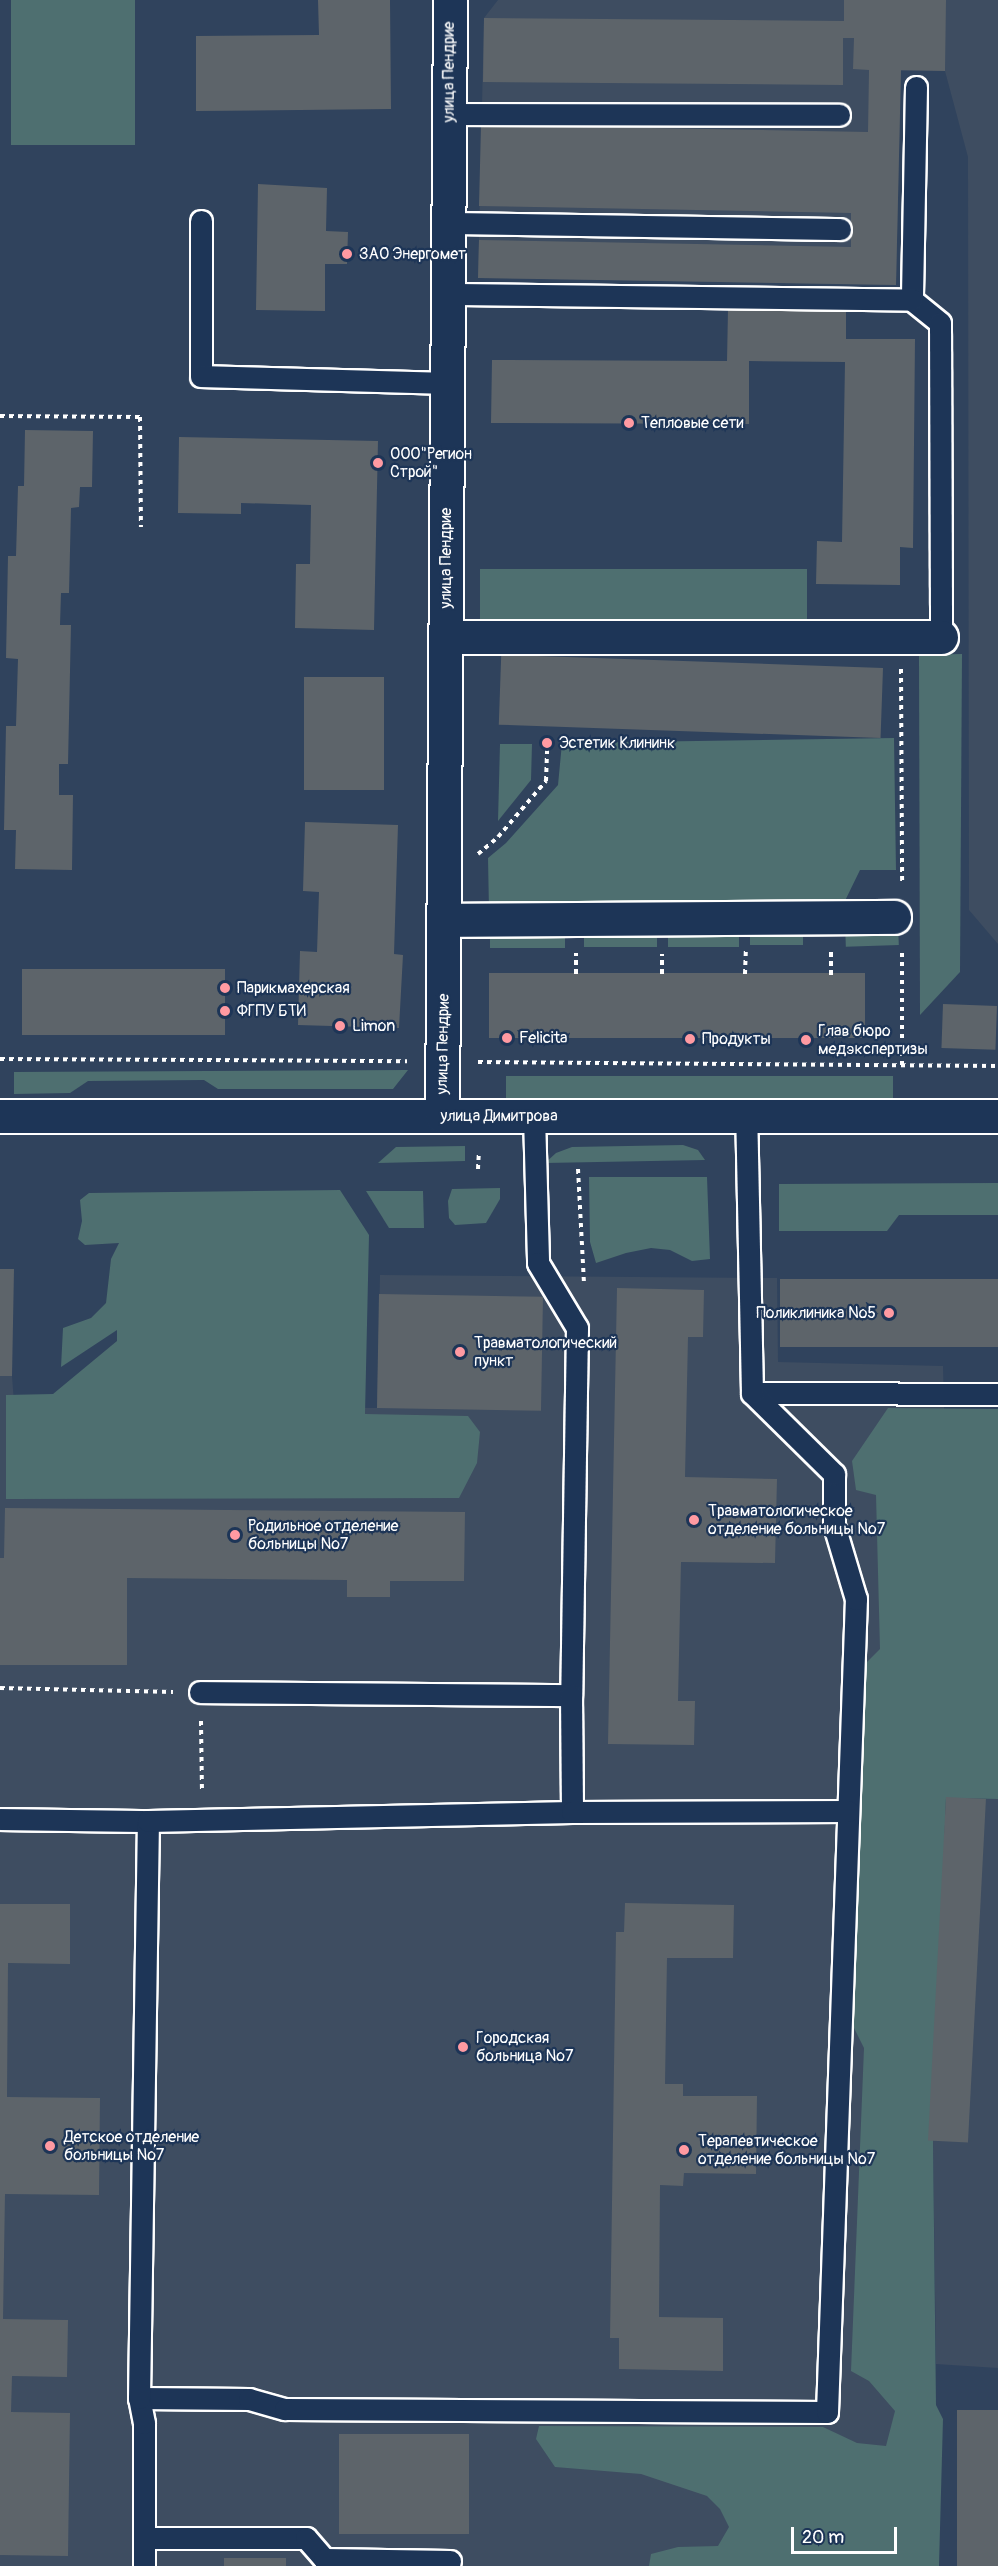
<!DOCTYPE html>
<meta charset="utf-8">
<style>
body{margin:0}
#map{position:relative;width:998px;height:2566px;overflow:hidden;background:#30435d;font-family:Pangolin,sans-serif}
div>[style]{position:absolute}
.built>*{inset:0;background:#3e4d61}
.green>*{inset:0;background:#4e6f70;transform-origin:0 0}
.building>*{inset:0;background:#5d646a;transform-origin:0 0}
.path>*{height:4px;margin-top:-2px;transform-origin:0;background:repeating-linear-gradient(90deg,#fff 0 4.5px,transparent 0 9px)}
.roads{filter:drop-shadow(2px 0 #fff) drop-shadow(-2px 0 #fff) drop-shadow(0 2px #fff) drop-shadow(0 -2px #fff)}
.service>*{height:21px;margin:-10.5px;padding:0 10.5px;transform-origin:10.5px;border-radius:10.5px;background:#1d3557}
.minor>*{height:33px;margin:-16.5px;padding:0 16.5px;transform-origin:16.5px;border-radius:16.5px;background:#1d3557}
.dots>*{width:16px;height:16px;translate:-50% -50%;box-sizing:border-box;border:3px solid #1d3557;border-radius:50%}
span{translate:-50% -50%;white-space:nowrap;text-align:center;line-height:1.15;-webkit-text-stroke:4.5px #1d3557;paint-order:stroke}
.street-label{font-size:16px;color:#fff}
.poi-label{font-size:16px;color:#fff}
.left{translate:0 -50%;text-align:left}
.right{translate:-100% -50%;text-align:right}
.scale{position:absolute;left:791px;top:2527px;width:106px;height:27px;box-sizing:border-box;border:3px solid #fff;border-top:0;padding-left:8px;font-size:18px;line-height:21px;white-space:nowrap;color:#fff;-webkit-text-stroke:4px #1d3557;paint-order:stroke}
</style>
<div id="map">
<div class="built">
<i style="clip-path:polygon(498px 0,998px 0,998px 944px,969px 910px,968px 157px,945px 71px,901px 71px,896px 285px,478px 278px,484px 18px)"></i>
<i style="clip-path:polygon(380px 1275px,777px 1278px,778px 1362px,943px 1366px,947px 1529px,903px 2566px,0 2566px,0 1376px,12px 1376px,14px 1402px,377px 1408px)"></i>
<i style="clip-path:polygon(946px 1797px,998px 1799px,998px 2368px,936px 2364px,933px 2141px)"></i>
</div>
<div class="green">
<i style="left:11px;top:0;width:124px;height:145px"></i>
<i style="left:807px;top:569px;width:51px;height:327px;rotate:90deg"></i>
<i style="clip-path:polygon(962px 654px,960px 972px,920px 1015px,919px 655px)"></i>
<i style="clip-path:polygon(894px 738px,896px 870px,860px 870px,841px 909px,489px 911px,488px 858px,506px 843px,558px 785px,562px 743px)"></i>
<i style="clip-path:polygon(500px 744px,532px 744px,531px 780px,498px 821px)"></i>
<i style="left:898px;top:922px;width:23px;height:53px;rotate:88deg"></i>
<i style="left:584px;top:923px;width:73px;height:24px"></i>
<i style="left:739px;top:923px;width:24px;height:71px;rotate:90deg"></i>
<i style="left:803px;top:923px;width:22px;height:53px;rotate:90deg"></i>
<i style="left:565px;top:925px;width:23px;height:75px;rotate:90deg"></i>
<i style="clip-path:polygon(408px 1070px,393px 1089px,218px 1089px,204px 1080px,88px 1081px,70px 1093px,14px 1094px,14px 1072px)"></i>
<i style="left:506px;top:1076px;width:387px;height:26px"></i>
<i style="clip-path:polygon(683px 1145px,698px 1150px,705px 1160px,545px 1163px,556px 1153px,572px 1147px)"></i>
<i style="clip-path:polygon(465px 1146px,465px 1161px,378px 1163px,396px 1147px)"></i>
<i style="clip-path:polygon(589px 1177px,707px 1177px,710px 1259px,692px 1261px,670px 1250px,651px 1248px,626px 1253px,596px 1263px,590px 1242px)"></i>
<i style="clip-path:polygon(998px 1183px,998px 1215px,899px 1215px,887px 1231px,779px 1231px,779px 1184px)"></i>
<i style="clip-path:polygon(500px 1188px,500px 1199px,486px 1223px,455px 1225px,449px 1218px,448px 1201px,452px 1189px)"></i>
<i style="clip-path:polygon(340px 1190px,369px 1235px,365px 1414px,468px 1416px,480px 1432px,477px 1463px,459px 1498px,6px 1499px,6px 1395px,53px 1394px,117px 1341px,117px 1330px,61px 1367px,63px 1328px,91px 1318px,106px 1303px,111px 1259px,119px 1243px,85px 1245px,78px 1239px,82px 1221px,80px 1200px,89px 1193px)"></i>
<i style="clip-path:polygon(366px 1191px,423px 1191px,424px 1228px,389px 1228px)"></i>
<i style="clip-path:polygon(888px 1408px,998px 1409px,998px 1799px,946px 1798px,933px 2141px,936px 2405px,943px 2419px,939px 2566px,649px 2566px,651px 2554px,678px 2547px,718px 2546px,729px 2527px,720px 2509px,707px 2496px,641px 2474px,555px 2467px,536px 2439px,539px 2426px,823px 2427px,857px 2443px,886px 2446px,895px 2411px,869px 2381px,851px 2371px,864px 2048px,853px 2026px,864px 1665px,880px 1649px,876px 1495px,856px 1490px,852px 1461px)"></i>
</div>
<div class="building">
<i style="clip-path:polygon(318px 0,390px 0,391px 109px,196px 111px,196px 36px,319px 35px)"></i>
<i style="clip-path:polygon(844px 0,946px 0,945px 71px,901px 70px,896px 285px,478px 278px,479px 240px,851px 247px,851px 213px,479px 206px,481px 125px,868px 132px,869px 70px,853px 69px,854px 38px,843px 38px,843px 85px,483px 82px,484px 18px,844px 21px)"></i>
<i style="clip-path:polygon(258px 184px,327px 188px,326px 231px,348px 232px,347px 264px,325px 264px,325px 311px,256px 310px)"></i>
<i style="clip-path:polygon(728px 309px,846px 310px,846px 339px,915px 339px,913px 548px,900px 547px,900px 585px,816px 584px,817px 541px,842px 542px,845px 362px,749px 361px,749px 424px,491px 423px,492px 360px,727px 361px)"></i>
<i style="clip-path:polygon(25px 430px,93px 431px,92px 487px,80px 487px,79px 507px,71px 508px,69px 593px,61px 593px,60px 625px,71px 625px,68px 764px,59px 764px,59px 795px,73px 795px,72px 870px,15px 869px,16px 830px,4px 830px,6px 726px,16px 726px,18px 659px,6px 658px,8px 556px,16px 556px,18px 486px,24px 486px)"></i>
<i style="clip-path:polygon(179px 437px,378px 441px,374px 630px,295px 628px,296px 564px,310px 564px,311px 505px,241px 503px,241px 514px,178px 513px)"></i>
<i style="left:883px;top:668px;width:70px;height:382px;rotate:92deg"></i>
<i style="left:304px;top:677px;width:80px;height:113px"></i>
<i style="clip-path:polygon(305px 822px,398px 825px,394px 954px,403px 955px,399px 1028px,298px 1025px,300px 951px,317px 952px,319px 892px,303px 891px)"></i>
<i style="left:22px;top:969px;width:203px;height:66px"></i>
<i style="left:489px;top:973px;width:376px;height:65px"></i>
<i style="left:943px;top:1004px;width:54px;height:44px;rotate:2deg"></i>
<i style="clip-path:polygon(0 1269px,14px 1269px,12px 1376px,0 1376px)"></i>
<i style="left:780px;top:1279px;width:218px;height:68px"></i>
<i style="clip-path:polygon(617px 1288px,704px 1290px,703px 1337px,688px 1337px,685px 1477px,777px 1479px,775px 1563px,681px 1562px,678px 1701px,695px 1701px,694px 1745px,608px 1744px)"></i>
<i style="left:379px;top:1294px;width:164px;height:114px;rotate:1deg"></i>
<i style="clip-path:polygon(5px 1508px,465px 1512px,464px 1581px,390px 1581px,390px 1597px,347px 1597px,347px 1580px,127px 1578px,127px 1665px,0 1665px,0 1558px,4px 1558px)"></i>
<i style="left:946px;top:1797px;width:40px;height:344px;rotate:3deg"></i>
<i style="clip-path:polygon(625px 1903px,734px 1905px,733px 1958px,667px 1958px,665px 2084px,683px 2084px,683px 2096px,757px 2096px,756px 2174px,684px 2173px,683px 2186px,660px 2185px,659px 2317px,723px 2318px,723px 2371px,619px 2369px,619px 2338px,610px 2338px,616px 1932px,624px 1932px)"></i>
<i style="clip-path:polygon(0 1904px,70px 1904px,70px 1964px,8px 1963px,7px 2097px,100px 2098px,99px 2195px,5px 2194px,3px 2319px,68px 2320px,67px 2377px,12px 2376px,11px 2412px,70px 2413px,68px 2556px,0 2555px)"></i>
<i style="left:957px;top:2410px;width:41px;height:156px"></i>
<i style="left:339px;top:2434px;width:130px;height:100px"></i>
<i style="left:286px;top:2558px;width:8px;height:62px;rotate:90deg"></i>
</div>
<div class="path">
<i style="left:0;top:416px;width:140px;rotate:0.4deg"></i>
<i style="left:140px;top:417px;width:110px;rotate:89.5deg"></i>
<i style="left:901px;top:669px;width:215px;rotate:89.7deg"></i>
<i style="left:478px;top:854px;width:26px;rotate:-40deg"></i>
<i style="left:498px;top:837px;width:74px;rotate:-49.4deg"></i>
<i style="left:546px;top:781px;width:38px;rotate:-88deg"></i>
<i style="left:576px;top:974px;width:21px;rotate:-90deg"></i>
<i style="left:662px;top:974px;width:20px;rotate:-90deg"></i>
<i style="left:745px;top:974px;width:23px;rotate:-88deg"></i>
<i style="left:831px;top:975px;width:23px;rotate:-90deg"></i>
<i style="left:0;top:1059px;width:407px;rotate:0.3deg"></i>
<i style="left:478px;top:1062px;width:520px;rotate:0.44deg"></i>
<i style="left:902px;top:1065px;width:117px;rotate:-90deg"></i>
<i style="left:478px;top:1169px;width:18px;rotate:-87deg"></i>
<i style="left:578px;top:1169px;width:113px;rotate:87deg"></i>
<i style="left:0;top:1688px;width:173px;rotate:1.3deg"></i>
<i style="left:201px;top:1721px;width:70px;rotate:89.2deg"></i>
</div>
<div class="roads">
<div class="service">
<i style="left:916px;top:87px;width:213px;rotate:91.1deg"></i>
<i style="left:912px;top:300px;width:36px;rotate:39deg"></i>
<i style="left:940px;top:323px;width:314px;rotate:89.8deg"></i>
<i style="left:449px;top:114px;width:390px;rotate:0.1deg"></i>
<i style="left:201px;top:221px;width:155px;rotate:90deg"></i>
<i style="left:201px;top:376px;width:246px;rotate:1.6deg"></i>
<i style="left:448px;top:223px;width:392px;rotate:0.9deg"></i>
<i style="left:448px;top:294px;width:464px;rotate:0.7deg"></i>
<i style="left:534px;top:1116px;width:147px;rotate:88.4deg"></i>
<i style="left:538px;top:1263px;width:76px;rotate:59deg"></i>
<i style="left:577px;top:1328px;width:367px;rotate:90.9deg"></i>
<i style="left:752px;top:1393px;width:246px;rotate:0.2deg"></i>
<i style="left:200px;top:1692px;width:371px;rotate:0.5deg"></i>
<i style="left:571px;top:1695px;width:117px;rotate:89.5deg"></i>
<i style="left:0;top:1819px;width:148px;rotate:0.8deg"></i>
<i style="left:139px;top:2398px;width:110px;rotate:0.5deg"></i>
<i style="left:249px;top:2399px;width:37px;rotate:16deg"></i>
<i style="left:285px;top:2409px;width:542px;rotate:0.32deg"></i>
<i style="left:827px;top:2412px;width:814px;rotate:-87.96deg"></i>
<i style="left:856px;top:1599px;width:77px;rotate:-106.6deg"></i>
<i style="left:834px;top:1525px;width:51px;rotate:-90deg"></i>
<i style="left:834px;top:1474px;width:115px;rotate:-135.4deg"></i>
<i style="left:752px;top:1393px;width:277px;rotate:-91.2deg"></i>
<i style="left:145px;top:2538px;width:161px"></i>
<i style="left:306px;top:2538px;width:28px;rotate:49deg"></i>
<i style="left:324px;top:2559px;width:126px;rotate:0.9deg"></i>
<i style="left:144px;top:2566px;width:143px;rotate:-90deg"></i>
<i style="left:144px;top:2423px;width:25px;rotate:-101deg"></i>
<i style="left:139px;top:2398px;width:577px;rotate:-89.11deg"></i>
<i style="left:148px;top:1821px;width:424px;rotate:-1.2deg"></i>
<i style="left:572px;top:1812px;width:276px;rotate:-0.2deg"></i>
</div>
<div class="minor">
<i style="left:446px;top:637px;width:495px"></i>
<i style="left:445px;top:920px;width:449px;rotate:-0.4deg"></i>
<i style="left:0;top:1116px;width:998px"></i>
<i style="left:442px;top:1116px;width:1116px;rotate:-89.59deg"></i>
</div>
</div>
<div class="dots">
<i style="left:347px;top:254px;background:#ff9aa2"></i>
<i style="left:629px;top:423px;background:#ff9aa2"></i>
<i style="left:378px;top:463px;background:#ff9aa2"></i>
<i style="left:547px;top:743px;background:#ff9aa2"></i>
<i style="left:225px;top:988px;background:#ff9aa2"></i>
<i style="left:225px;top:1011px;background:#ff9aa2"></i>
<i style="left:340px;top:1026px;background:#ff9aa2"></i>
<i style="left:507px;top:1038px;background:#ff9aa2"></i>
<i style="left:690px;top:1039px;background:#ff9aa2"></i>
<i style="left:806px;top:1040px;background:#ff9aa2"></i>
<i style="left:889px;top:1313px;background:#ff9aa2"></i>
<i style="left:460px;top:1352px;background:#ff9aa2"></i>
<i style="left:694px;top:1520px;background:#ff9aa2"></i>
<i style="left:235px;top:1535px;background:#ff9aa2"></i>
<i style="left:463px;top:2047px;background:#ff9aa2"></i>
<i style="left:50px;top:2146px;background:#ff9aa2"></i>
<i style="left:684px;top:2150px;background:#ff9aa2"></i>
</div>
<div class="street-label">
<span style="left:449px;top:72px;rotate:-90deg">улица Пендрие</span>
<span style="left:446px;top:558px;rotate:-90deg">улица Пендрие</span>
<span style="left:443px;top:1044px;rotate:-89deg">улица Пендрие</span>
<span style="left:499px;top:1116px">улица Димитрова</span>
</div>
<div class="poi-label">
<span class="left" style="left:359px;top:254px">ЗАО Энергомет</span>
<span class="left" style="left:641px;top:423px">Тепловые сети</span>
<span class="left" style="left:390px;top:463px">ООО"Регион<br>Строй"</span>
<span class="left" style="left:559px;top:743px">Эстетик Клининк</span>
<span class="left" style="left:237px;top:988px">Парикмахерская</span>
<span class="left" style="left:237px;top:1011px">ФГПУ БТИ</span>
<span class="left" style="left:352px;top:1026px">Limon</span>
<span class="left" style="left:818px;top:1040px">Глав бюро<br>медэкспертизы</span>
<span class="left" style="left:519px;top:1038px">Felicita</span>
<span class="left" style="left:702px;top:1039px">Продукты</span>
<span class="right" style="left:876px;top:1313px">Поликлиника №5</span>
<span class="left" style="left:474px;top:1352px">Травматологический<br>пункт</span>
<span class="left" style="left:708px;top:1520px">Травматологическое<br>отделение больницы №7</span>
<span class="left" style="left:248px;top:1535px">Родильное отделение<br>больницы №7</span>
<span class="left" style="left:476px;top:2047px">Городская<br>больница №7</span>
<span class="left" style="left:64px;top:2146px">Детское отделение<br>больницы №7</span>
<span class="left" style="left:698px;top:2150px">Терапевтическое<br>отделение больницы №7</span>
</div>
<div class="scale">20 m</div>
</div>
